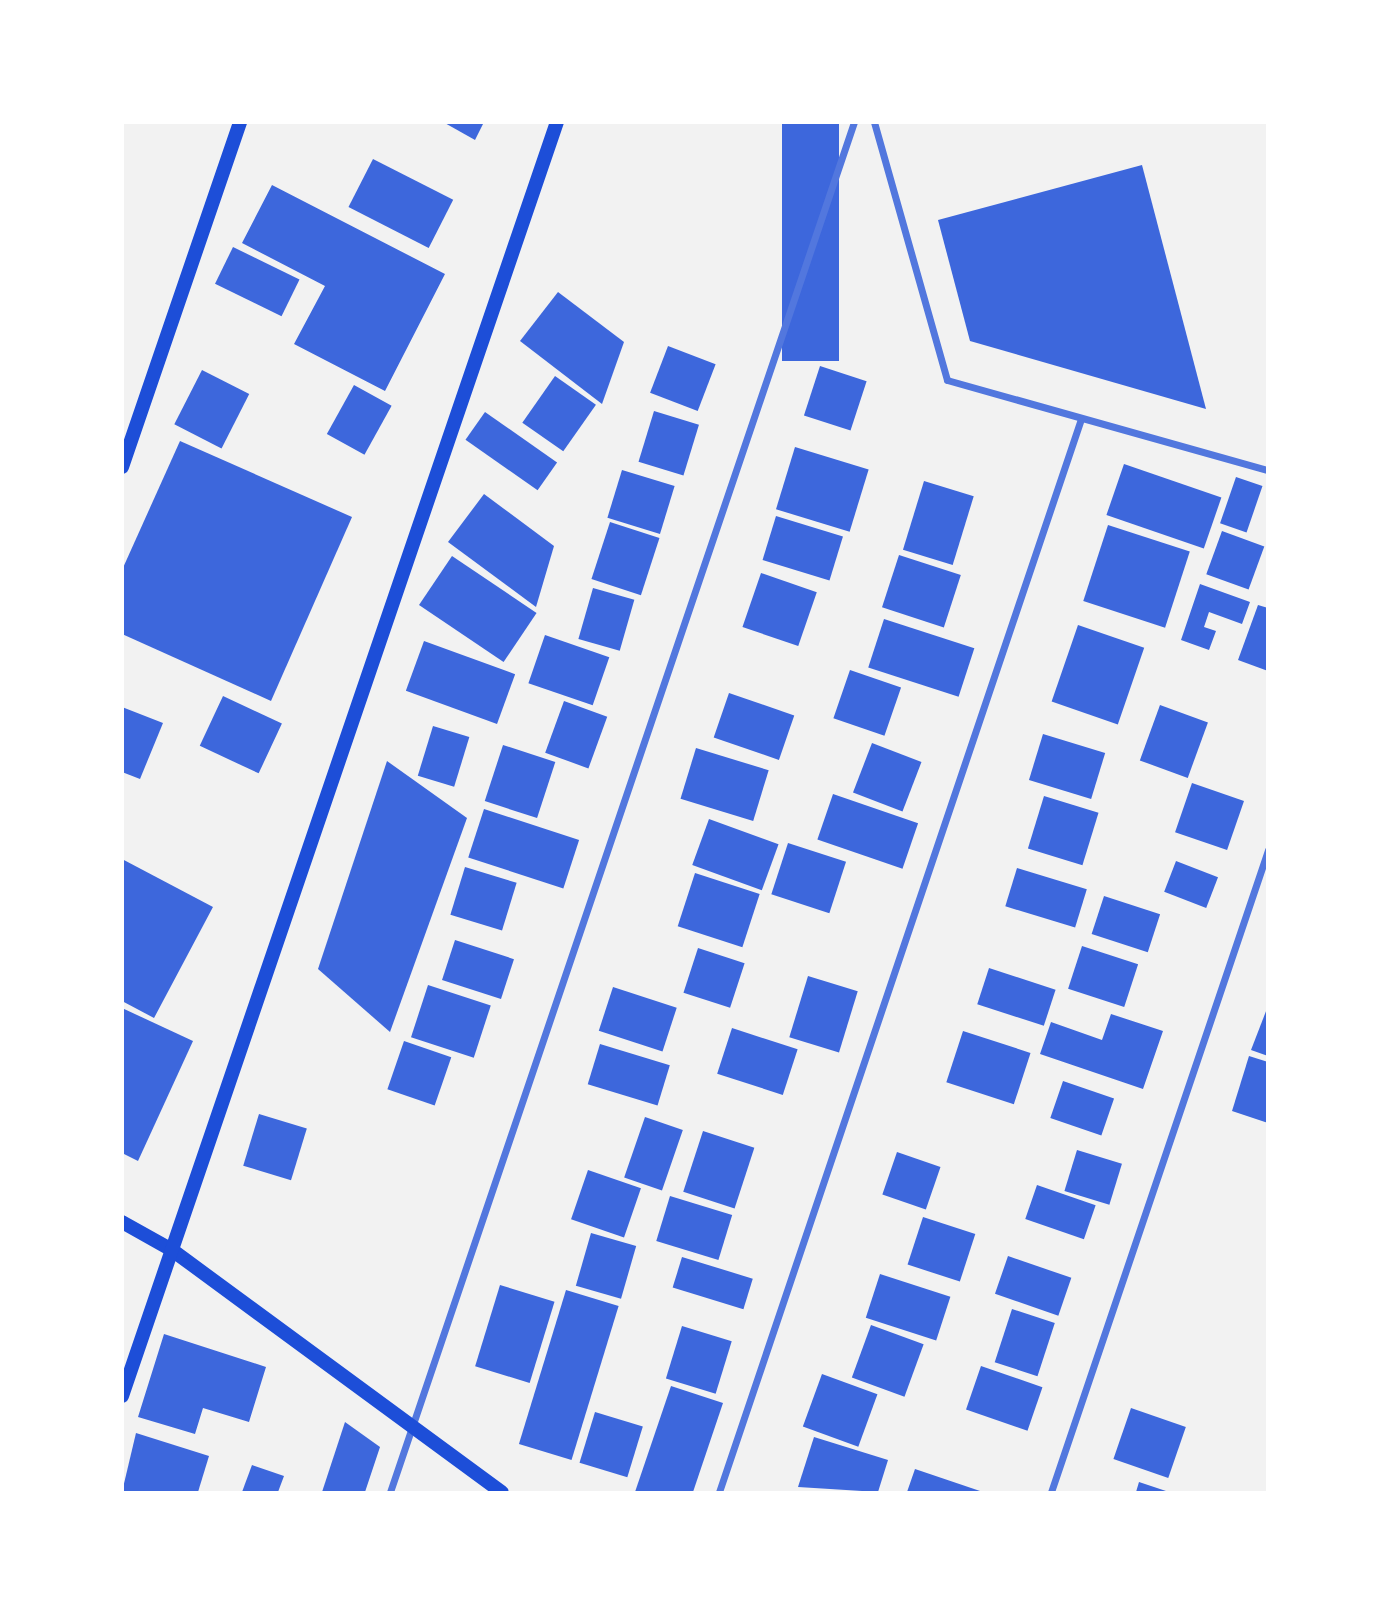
<!DOCTYPE html>
<style>
body{margin:0}
#map{position:relative;width:1390px;height:1615px;overflow:hidden;background:#f2f2f2;font-family:"Crimson Pro",serif}
div>[style]{position:absolute}
.building>*{inset:0;background:#3d67dc;transform-origin:0 0}
.minor>*{height:7px;margin:-3.5px;padding:0 3.5px;transform-origin:3.5px;border-radius:3.5px;background:#5277de}
.secondary>*{height:14px;margin:-7px;padding:0 7px;transform-origin:7px;border-radius:7px;background:#1d4ed8}
span{translate:-50% -50%;white-space:nowrap;text-align:center;line-height:1.15;-webkit-text-stroke:5px #fff;paint-order:stroke}
.frame{position:absolute;inset:0;border:124px solid #fff;pointer-events:none}
</style>
<div id="map">
<div class="building">
<i style="clip-path:polygon(443px 122px,484px 122px,475px 140px)"></i>
<i style="left:782px;top:122px;width:57px;height:239px"></i>
<i style="left:373px;top:159px;width:90px;height:54px;rotate:27deg"></i>
<i style="clip-path:polygon(1142px 165px,1206px 409px,970px 341px,938px 220px)"></i>
<i style="clip-path:polygon(272px 185px,445px 274px,385px 391px,294px 344px,325px 286px,242px 243px)"></i>
<i style="left:233px;top:247px;width:74px;height:41px;rotate:26deg"></i>
<i style="clip-path:polygon(558px 292px,624px 342px,602px 404px,520px 341px)"></i>
<i style="left:668px;top:346px;width:51px;height:50px;rotate:21deg"></i>
<i style="left:820px;top:366px;width:49px;height:52px;rotate:18deg"></i>
<i style="left:202px;top:370px;width:53px;height:61px;rotate:27deg"></i>
<i style="left:555px;top:376px;width:50px;height:57px;rotate:35deg"></i>
<i style="left:354px;top:385px;width:43px;height:56px;rotate:29deg"></i>
<i style="left:654px;top:411px;width:47px;height:53px;rotate:17deg"></i>
<i style="left:485px;top:412px;width:88px;height:34px;rotate:35deg"></i>
<i style="clip-path:polygon(180px 441px,352px 517px,271px 701px,122px 634px,122px 570px)"></i>
<i style="left:795px;top:447px;width:77px;height:65px;rotate:17deg"></i>
<i style="left:1124px;top:464px;width:103px;height:54px;rotate:19deg"></i>
<i style="left:622px;top:470px;width:55px;height:50px;rotate:17deg"></i>
<i style="left:1236px;top:477px;width:28px;height:49px;rotate:19deg"></i>
<i style="left:924px;top:481px;width:52px;height:72px;rotate:17deg"></i>
<i style="clip-path:polygon(484px 494px,554px 546px,536px 607px,448px 542px)"></i>
<i style="left:776px;top:516px;width:70px;height:46px;rotate:17deg"></i>
<i style="left:610px;top:522px;width:52px;height:60px;rotate:18deg"></i>
<i style="left:1108px;top:525px;width:86px;height:80px;rotate:18deg"></i>
<i style="left:1222px;top:531px;width:45px;height:46px;rotate:20deg"></i>
<i style="left:899px;top:555px;width:65px;height:55px;rotate:18deg"></i>
<i style="left:452px;top:556px;width:102px;height:59px;rotate:34deg"></i>
<i style="left:761px;top:573px;width:59px;height:57px;rotate:19deg"></i>
<i style="clip-path:polygon(1200px 584px,1250px 602px,1242px 624px,1209px 612px,1204px 627px,1216px 631px,1209px 650px,1181px 640px)"></i>
<i style="left:593px;top:588px;width:43px;height:53px;rotate:16deg"></i>
<i style="clip-path:polygon(1258px 605px,1268px 608px,1268px 671px,1238px 660px)"></i>
<i style="left:884px;top:619px;width:95px;height:51px;rotate:18deg"></i>
<i style="left:1078px;top:625px;width:70px;height:81px;rotate:19deg"></i>
<i style="left:545px;top:635px;width:68px;height:51px;rotate:19deg"></i>
<i style="left:424px;top:641px;width:97px;height:53px;rotate:20deg"></i>
<i style="left:850px;top:670px;width:54px;height:51px;rotate:19deg"></i>
<i style="left:729px;top:693px;width:69px;height:47px;rotate:19deg"></i>
<i style="left:223px;top:696px;width:65px;height:55px;rotate:25deg"></i>
<i style="left:564px;top:701px;width:46px;height:55px;rotate:20deg"></i>
<i style="left:1160px;top:705px;width:51px;height:59px;rotate:20deg"></i>
<i style="clip-path:polygon(122px 707px,163px 723px,140px 779px,122px 772px)"></i>
<i style="left:433px;top:726px;width:38px;height:52px;rotate:17deg"></i>
<i style="left:1043px;top:734px;width:65px;height:48px;rotate:17deg"></i>
<i style="left:872px;top:743px;width:53px;height:53px;rotate:21deg"></i>
<i style="left:503px;top:745px;width:55px;height:59px;rotate:18deg"></i>
<i style="left:696px;top:748px;width:76px;height:53px;rotate:17deg"></i>
<i style="clip-path:polygon(387px 761px,467px 818px,390px 1032px,318px 969px)"></i>
<i style="left:1192px;top:783px;width:55px;height:52px;rotate:19deg"></i>
<i style="left:833px;top:794px;width:90px;height:48px;rotate:19deg"></i>
<i style="left:1044px;top:796px;width:57px;height:55px;rotate:17deg"></i>
<i style="left:484px;top:809px;width:100px;height:51px;rotate:18deg"></i>
<i style="left:709px;top:819px;width:74px;height:49px;rotate:20deg"></i>
<i style="left:788px;top:843px;width:61px;height:54px;rotate:18deg"></i>
<i style="clip-path:polygon(122px 859px,213px 907px,154px 1018px,122px 1001px)"></i>
<i style="left:1176px;top:861px;width:45px;height:33px;rotate:21deg"></i>
<i style="left:465px;top:867px;width:54px;height:50px;rotate:17deg"></i>
<i style="left:1017px;top:868px;width:73px;height:40px;rotate:17deg"></i>
<i style="left:695px;top:873px;width:68px;height:56px;rotate:18deg"></i>
<i style="left:1104px;top:896px;width:59px;height:40px;rotate:18deg"></i>
<i style="left:455px;top:940px;width:62px;height:42px;rotate:18deg"></i>
<i style="left:1082px;top:946px;width:59px;height:45px;rotate:18deg"></i>
<i style="left:698px;top:948px;width:49px;height:47px;rotate:18deg"></i>
<i style="left:989px;top:968px;width:70px;height:38px;rotate:18deg"></i>
<i style="left:808px;top:976px;width:52px;height:64px;rotate:17deg"></i>
<i style="left:428px;top:985px;width:66px;height:55px;rotate:18deg"></i>
<i style="left:613px;top:987px;width:67px;height:46px;rotate:18deg"></i>
<i style="clip-path:polygon(1268px 1006px,1268px 1056px,1251px 1050px)"></i>
<i style="clip-path:polygon(122px 1008px,193px 1041px,138px 1161px,122px 1153px)"></i>
<i style="clip-path:polygon(1111px 1014px,1163px 1031px,1143px 1089px,1040px 1054px,1051px 1022px,1102px 1040px)"></i>
<i style="left:732px;top:1028px;width:69px;height:48px;rotate:18deg"></i>
<i style="left:963px;top:1031px;width:71px;height:54px;rotate:18deg"></i>
<i style="left:404px;top:1041px;width:50px;height:51px;rotate:19deg"></i>
<i style="left:600px;top:1044px;width:73px;height:42px;rotate:17deg"></i>
<i style="clip-path:polygon(1249px 1056px,1268px 1062px,1268px 1123px,1232px 1111px)"></i>
<i style="left:1063px;top:1081px;width:54px;height:39px;rotate:19deg"></i>
<i style="left:259px;top:1114px;width:50px;height:54px;rotate:17deg"></i>
<i style="left:645px;top:1117px;width:40px;height:64px;rotate:19deg"></i>
<i style="left:703px;top:1131px;width:54px;height:64px;rotate:18deg"></i>
<i style="left:1077px;top:1150px;width:47px;height:43px;rotate:17deg"></i>
<i style="left:897px;top:1152px;width:46px;height:45px;rotate:19deg"></i>
<i style="left:588px;top:1170px;width:56px;height:52px;rotate:19deg"></i>
<i style="left:1037px;top:1185px;width:62px;height:36px;rotate:19deg"></i>
<i style="left:670px;top:1196px;width:65px;height:47px;rotate:17deg"></i>
<i style="left:923px;top:1217px;width:55px;height:50px;rotate:18deg"></i>
<i style="left:591px;top:1233px;width:47px;height:55px;rotate:16deg"></i>
<i style="left:1008px;top:1256px;width:67px;height:40px;rotate:19deg"></i>
<i style="left:682px;top:1257px;width:74px;height:32px;rotate:17deg"></i>
<i style="left:880px;top:1274px;width:74px;height:46px;rotate:18deg"></i>
<i style="left:500px;top:1285px;width:57px;height:85px;rotate:17deg"></i>
<i style="left:566px;top:1290px;width:55px;height:161px;rotate:17deg"></i>
<i style="left:1012px;top:1309px;width:45px;height:56px;rotate:18deg"></i>
<i style="left:871px;top:1325px;width:56px;height:56px;rotate:20deg"></i>
<i style="left:682px;top:1326px;width:52px;height:55px;rotate:17deg"></i>
<i style="clip-path:polygon(164px 1334px,266px 1367px,249px 1422px,203px 1408px,195px 1434px,138px 1417px)"></i>
<i style="left:981px;top:1366px;width:65px;height:46px;rotate:19deg"></i>
<i style="left:822px;top:1374px;width:59px;height:56px;rotate:20deg"></i>
<i style="clip-path:polygon(671px 1386px,723px 1403px,693px 1492px,635px 1492px)"></i>
<i style="left:1131px;top:1408px;width:58px;height:54px;rotate:19deg"></i>
<i style="left:595px;top:1412px;width:50px;height:53px;rotate:17deg"></i>
<i style="clip-path:polygon(345px 1422px,380px 1447px,365px 1492px,322px 1492px)"></i>
<i style="clip-path:polygon(136px 1433px,209px 1456px,198px 1492px,122px 1492px)"></i>
<i style="clip-path:polygon(814px 1437px,888px 1460px,878px 1492px,798px 1487px)"></i>
<i style="clip-path:polygon(252px 1465px,284px 1476px,278px 1492px,242px 1492px)"></i>
<i style="clip-path:polygon(915px 1469px,983px 1492px,907px 1492px)"></i>
<i style="clip-path:polygon(1139px 1482px,1169px 1492px,1136px 1492px)"></i>
</div>
<div class="minor">
<i style="left:874px;top:122px;width:268px;rotate:74.2deg"></i>
<i style="left:947px;top:380px;width:333px;rotate:15.7deg"></i>
<i style="left:390px;top:1492px;width:1446px;rotate:-71.29deg"></i>
<i style="left:719px;top:1492px;width:1132px;rotate:-71.36deg"></i>
<i style="left:1051px;top:1492px;width:678px;rotate:-71.32deg"></i>
</div>
<div class="secondary">
<i style="left:122px;top:467px;width:365px;rotate:-71.1deg"></i>
<i style="left:122px;top:1222px;width:57px;rotate:29.2deg"></i>
<i style="left:172px;top:1250px;width:409px;rotate:36.3deg"></i>
<i style="left:122px;top:1396px;width:1346px;rotate:-71.15deg"></i>
</div>
<div class="frame"></div>
</div>
